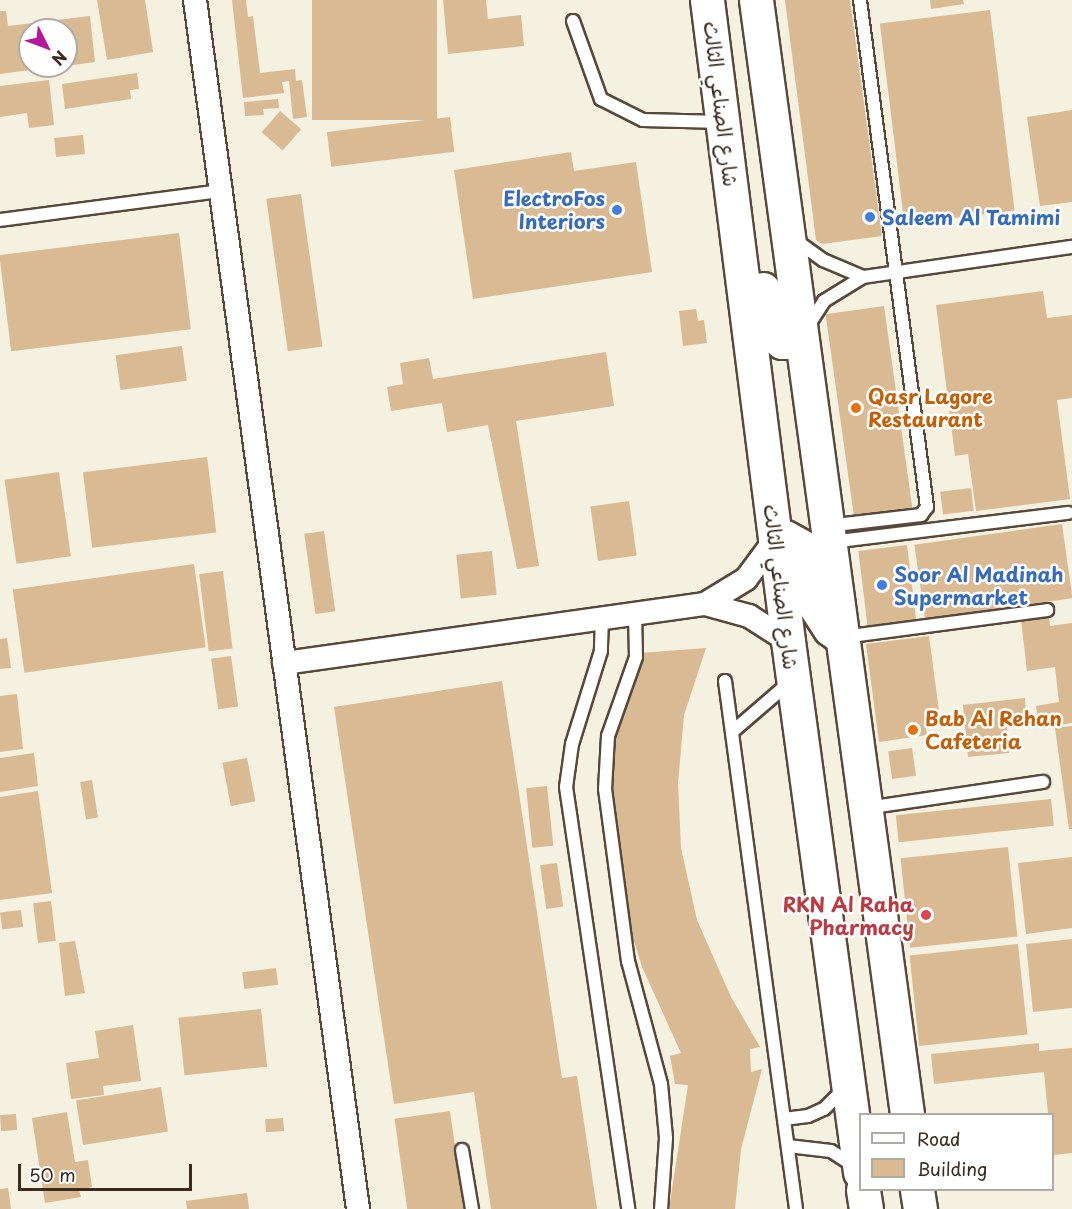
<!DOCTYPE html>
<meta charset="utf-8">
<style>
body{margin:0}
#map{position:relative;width:1072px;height:1209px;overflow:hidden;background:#f4f1e0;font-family:"Playpen Sans","Playpen Sans Arabic",sans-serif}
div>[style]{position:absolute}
.building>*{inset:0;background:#d9ba92;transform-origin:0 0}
.roads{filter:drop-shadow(2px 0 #57483b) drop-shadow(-2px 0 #57483b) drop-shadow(0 2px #57483b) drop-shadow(0 -2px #57483b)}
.lane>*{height:12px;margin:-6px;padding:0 6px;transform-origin:6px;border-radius:6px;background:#fff}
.street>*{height:22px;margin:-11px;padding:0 11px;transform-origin:11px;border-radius:11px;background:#fff}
.primary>*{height:33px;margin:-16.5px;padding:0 16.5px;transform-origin:16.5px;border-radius:16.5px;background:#fff}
.dots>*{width:16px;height:16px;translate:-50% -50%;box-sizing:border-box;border:3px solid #fff;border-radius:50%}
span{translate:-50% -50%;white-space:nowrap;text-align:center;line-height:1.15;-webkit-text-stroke:5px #fff;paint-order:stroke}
.street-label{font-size:20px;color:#3b2a1e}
.shop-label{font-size:20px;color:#366cbe;font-weight:700}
.right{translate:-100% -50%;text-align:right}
.left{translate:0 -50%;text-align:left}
.food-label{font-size:20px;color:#c56008;font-weight:700}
.health-label{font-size:20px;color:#be3a42;font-weight:700}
.legend{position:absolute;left:859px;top:1113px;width:195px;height:78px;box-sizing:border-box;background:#fff;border:2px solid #b1aaa5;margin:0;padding:8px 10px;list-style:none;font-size:18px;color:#3b2a1e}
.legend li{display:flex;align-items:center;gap:12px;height:30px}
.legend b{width:30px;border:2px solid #b1aaa5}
.north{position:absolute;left:18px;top:18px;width:60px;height:60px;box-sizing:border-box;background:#fff;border:2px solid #b1aaa5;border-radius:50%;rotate:132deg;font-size:16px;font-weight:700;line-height:24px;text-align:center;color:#3b2a1e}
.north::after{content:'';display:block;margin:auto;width:21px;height:27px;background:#b5179e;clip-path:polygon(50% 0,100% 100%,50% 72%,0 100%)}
.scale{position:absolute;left:18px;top:1164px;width:174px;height:27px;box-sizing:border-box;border:3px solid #3b2a1e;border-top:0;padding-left:8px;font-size:18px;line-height:21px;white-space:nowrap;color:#3b2a1e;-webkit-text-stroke:4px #fff;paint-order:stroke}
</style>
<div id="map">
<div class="building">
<i style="clip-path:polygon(97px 0,145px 0,153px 52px,107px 60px)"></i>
<i style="clip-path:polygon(232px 0,246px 0,248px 17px,253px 16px,260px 73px,295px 69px,296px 81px,302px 80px,307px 117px,293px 119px,289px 81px,282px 82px,284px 93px,243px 98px)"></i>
<i style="left:312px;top:0;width:125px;height:120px"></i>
<i style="clip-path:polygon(443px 0,486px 0,488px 19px,521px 15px,524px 46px,448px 54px)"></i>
<i style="clip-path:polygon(785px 0,850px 0,882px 236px,822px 244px,816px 240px)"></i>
<i style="clip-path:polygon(930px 0,963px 0,964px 4px,931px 9px)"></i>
<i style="left:990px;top:10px;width:202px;height:111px;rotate:83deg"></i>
<i style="clip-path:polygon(0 11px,6px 11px,8px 26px,90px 16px,95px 62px,66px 66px,66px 30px,30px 30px,30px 66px,53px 67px,0 74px)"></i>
<i style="clip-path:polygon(137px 73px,139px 89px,130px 90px,131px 99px,65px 109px,62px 84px)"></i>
<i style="clip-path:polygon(49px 80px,54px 125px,29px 128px,27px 113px,0 117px,0 86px)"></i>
<i style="clip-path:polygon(278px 99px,279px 108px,263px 109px,264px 115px,245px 116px,244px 102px)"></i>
<i style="clip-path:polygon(1072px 110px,1072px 202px,1040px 206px,1027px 117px)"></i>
<i style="left:280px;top:111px;width:28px;height:28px;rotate:41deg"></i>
<i style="left:450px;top:117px;width:35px;height:124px;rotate:83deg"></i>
<i style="left:83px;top:135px;width:19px;height:29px;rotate:84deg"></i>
<i style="clip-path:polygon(571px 152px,574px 171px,636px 162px,652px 272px,473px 299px,454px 170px)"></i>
<i style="left:301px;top:194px;width:154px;height:35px;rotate:82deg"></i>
<i style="left:179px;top:233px;width:97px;height:181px;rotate:83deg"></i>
<i style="clip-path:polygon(1043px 291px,1047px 318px,1072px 315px,1072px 398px,1057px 400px,1070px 499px,976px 511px,968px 454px,955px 456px,936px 305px)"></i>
<i style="left:884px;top:306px;width:206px;height:59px;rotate:82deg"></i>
<i style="clip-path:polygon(696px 309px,698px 321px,704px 320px,707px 343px,683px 346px,679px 311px)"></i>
<i style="left:182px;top:346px;width:35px;height:67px;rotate:82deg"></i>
<i style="clip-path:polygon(606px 352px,614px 406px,516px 421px,539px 566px,517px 569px,488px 425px,447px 432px,442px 403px,391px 411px,387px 387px,403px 384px,400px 363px,429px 358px,433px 379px)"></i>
<i style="left:207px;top:457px;width:76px;height:125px;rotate:83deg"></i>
<i style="left:59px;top:472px;width:85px;height:55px;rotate:82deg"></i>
<i style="left:971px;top:488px;width:23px;height:31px;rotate:83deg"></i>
<i style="left:629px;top:501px;width:55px;height:39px;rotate:82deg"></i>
<i style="left:1062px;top:524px;width:75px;height:149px;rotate:82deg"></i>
<i style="left:324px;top:531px;width:81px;height:20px;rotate:82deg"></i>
<i style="left:907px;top:545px;width:75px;height:49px;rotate:83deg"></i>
<i style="left:492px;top:551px;width:44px;height:36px;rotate:84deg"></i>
<i style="left:194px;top:564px;width:84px;height:183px;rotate:82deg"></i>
<i style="left:223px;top:571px;width:78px;height:24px;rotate:83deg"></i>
<i style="clip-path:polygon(1049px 617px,1050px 626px,1072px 623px,1072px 723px,1039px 728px,1036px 706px,1059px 702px,1055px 667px,1027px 671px,1021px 620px)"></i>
<i style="clip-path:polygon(929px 636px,941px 726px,926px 728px,927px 735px,879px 742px,866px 644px)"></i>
<i style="clip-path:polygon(7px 638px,11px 668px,0 669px,0 639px)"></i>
<i style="clip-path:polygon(706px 648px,684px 715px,678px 783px,681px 848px,697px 920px,731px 997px,760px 1047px,750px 1049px,751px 1072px,762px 1069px,741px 1149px,735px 1209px,669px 1209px,688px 1085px,675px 1084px,670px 1056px,681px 1053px,642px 967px,624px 908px,611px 785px,617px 720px,640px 653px)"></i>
<i style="left:231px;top:656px;width:51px;height:20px;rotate:82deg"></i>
<i style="clip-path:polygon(502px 681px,562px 1078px,577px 1076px,597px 1209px,491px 1209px,474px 1092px,394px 1104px,334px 707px)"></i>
<i style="clip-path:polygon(17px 694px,23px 749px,0 752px,0 696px)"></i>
<i style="clip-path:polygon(1025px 698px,1026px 714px,1006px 716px,1009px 753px,968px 757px,963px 705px)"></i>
<i style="clip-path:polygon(1072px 726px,1072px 829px,1069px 829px,1055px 728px)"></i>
<i style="left:912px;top:748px;width:28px;height:24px;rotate:82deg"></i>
<i style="clip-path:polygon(34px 753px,38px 786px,0 792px,0 758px)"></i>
<i style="left:247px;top:758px;width:44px;height:25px;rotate:79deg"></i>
<i style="left:92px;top:780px;width:38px;height:12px;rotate:81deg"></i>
<i style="left:547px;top:786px;width:60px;height:21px;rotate:84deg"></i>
<i style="clip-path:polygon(38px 791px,52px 893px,0 900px,0 797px)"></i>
<i style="left:1051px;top:799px;width:27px;height:156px;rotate:84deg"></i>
<i style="left:1008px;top:847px;width:90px;height:108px;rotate:84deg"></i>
<i style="clip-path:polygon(1072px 857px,1072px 928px,1026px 934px,1018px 863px)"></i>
<i style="left:557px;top:863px;width:44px;height:17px;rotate:82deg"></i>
<i style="left:51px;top:901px;width:40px;height:18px;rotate:83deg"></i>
<i style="left:21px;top:910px;width:17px;height:21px;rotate:83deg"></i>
<i style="clip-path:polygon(1072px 939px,1072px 1008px,1033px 1012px,1026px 944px)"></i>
<i style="clip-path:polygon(75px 941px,85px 993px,65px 996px,59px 943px)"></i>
<i style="left:1018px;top:944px;width:91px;height:109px;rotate:84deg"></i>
<i style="left:276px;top:968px;width:17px;height:34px;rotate:83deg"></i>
<i style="left:261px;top:1009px;width:58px;height:83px;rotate:84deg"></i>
<i style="clip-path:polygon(133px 1025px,141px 1081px,103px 1086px,104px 1095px,71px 1099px,66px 1063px,99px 1058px,95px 1031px)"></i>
<i style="clip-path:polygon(1039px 1043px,1039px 1051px,1072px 1048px,1072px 1153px,1053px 1155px,1053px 1114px,1048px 1114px,1044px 1072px,934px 1084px,931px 1054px)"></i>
<i style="left:161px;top:1087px;width:45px;height:86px;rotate:81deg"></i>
<i style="left:450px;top:1111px;width:99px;height:56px;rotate:82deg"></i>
<i style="clip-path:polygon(67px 1112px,75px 1162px,88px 1160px,92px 1187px,79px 1190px,81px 1197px,45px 1203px,32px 1118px)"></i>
<i style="left:16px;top:1114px;width:16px;height:16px;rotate:86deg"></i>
<i style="left:283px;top:1118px;width:13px;height:18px;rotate:86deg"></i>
<i style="clip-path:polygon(8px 1188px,11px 1209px,0 1209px,0 1189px)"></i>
<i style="clip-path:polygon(247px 1193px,249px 1209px,187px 1209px,186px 1201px)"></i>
</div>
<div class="roads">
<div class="lane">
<i style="left:573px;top:21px;width:83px;rotate:70.3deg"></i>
<i style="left:601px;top:99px;width:47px;rotate:26.6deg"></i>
<i style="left:643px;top:120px;width:79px;rotate:1.5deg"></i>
<i style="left:0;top:220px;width:223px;rotate:-7.5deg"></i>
<i style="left:794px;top:239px;width:36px;rotate:36deg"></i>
<i style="left:823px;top:260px;width:43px;rotate:23deg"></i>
<i style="left:808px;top:326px;width:30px;rotate:-57deg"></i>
<i style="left:824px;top:301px;width:46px;rotate:-31.6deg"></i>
<i style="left:863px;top:277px;width:211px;rotate:-8.2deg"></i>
<i style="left:827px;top:526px;width:95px;rotate:-6.7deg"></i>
<i style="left:921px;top:515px;width:10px;rotate:-53deg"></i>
<i style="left:927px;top:507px;width:511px;rotate:-97.53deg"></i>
<i style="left:831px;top:542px;width:239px;rotate:-7deg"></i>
<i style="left:635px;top:613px;width:44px;rotate:88.7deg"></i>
<i style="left:636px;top:657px;width:84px;rotate:109.5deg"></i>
<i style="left:608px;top:736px;width:53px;rotate:93.2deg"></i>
<i style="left:605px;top:789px;width:174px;rotate:82.4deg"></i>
<i style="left:628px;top:961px;width:127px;rotate:75deg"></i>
<i style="left:661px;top:1084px;width:54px;rotate:84.7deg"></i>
<i style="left:666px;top:1138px;width:71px;rotate:94deg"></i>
<i style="left:602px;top:618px;width:33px;rotate:92deg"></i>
<i style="left:601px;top:651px;width:97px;rotate:107.3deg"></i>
<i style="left:572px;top:744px;width:43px;rotate:97.9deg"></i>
<i style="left:566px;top:787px;width:427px;rotate:81.6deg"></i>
<i style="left:843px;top:637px;width:206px;rotate:-7.5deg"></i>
<i style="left:725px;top:681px;width:533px;rotate:82.34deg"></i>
<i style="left:732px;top:732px;width:77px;rotate:-40.8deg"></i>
<i style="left:866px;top:808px;width:179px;rotate:-8.4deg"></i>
<i style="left:784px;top:1119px;width:24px;rotate:-7deg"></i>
<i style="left:808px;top:1116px;width:17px;rotate:-24deg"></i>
<i style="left:824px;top:1109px;width:28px;rotate:-45deg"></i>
<i style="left:788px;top:1146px;width:43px;rotate:6.6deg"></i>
<i style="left:831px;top:1151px;width:27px;rotate:33deg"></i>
<i style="left:462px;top:1150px;width:60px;rotate:80.4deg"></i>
</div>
<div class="street">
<i style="left:195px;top:0;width:1220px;rotate:82.32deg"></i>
<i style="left:705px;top:604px;width:46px;rotate:15.3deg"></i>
<i style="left:749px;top:616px;width:46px;rotate:32.7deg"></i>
<i style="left:284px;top:663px;width:425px;rotate:-8deg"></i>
<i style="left:705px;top:604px;width:48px;rotate:-31.4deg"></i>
<i style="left:746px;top:579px;width:49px;rotate:-53.4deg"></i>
</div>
<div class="primary">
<i style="left:707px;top:0;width:646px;rotate:82.8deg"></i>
<i style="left:788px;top:641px;width:536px;rotate:82.28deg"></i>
<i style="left:756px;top:0;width:1124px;rotate:82.28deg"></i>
<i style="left:763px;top:289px;width:48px;rotate:76.8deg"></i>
<i style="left:774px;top:336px;width:10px;rotate:37deg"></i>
<i style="left:782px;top:342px;width:19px"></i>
<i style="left:775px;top:540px;width:10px;rotate:-17deg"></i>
<i style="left:785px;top:537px;width:18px;rotate:29deg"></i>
<i style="left:801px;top:546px;width:58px;rotate:78.1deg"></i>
<i style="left:813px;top:603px;width:31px;rotate:57deg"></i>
<i style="left:830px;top:629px;width:14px;rotate:36deg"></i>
<i style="left:863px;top:1190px;width:19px;rotate:81deg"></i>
<i style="left:917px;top:1190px;width:19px;rotate:81deg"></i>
</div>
</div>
<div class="dots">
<i style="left:617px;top:210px;background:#3f7fe0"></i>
<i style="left:870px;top:217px;background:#3f7fe0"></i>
<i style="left:856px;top:408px;background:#e8710a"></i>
<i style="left:882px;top:585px;background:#3f7fe0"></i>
<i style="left:913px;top:730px;background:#e8710a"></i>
<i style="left:926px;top:915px;background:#e0444e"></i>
</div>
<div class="street-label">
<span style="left:721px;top:104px;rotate:83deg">شارع الصناعي الثالث</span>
<span style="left:781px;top:587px;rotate:83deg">شارع الصناعي الثالث</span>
</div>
<div class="shop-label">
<span class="right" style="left:605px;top:210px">ElectroFos<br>Interiors</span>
<span class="left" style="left:882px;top:217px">Saleem Al Tamimi</span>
<span class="left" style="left:894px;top:586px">Soor Al Madinah<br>Supermarket</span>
</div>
<div class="food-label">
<span class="left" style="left:868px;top:408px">Qasr Lagore<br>Restaurant</span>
<span class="left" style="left:925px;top:730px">Bab Al Rehan<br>Cafeteria</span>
</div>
<div class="health-label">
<span class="right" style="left:914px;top:916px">RKN Al Raha<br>Pharmacy</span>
</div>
<ul class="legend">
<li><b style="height:8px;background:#fff"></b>Road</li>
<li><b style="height:16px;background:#d9ba92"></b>Building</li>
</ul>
<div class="north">N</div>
<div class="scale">50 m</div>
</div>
